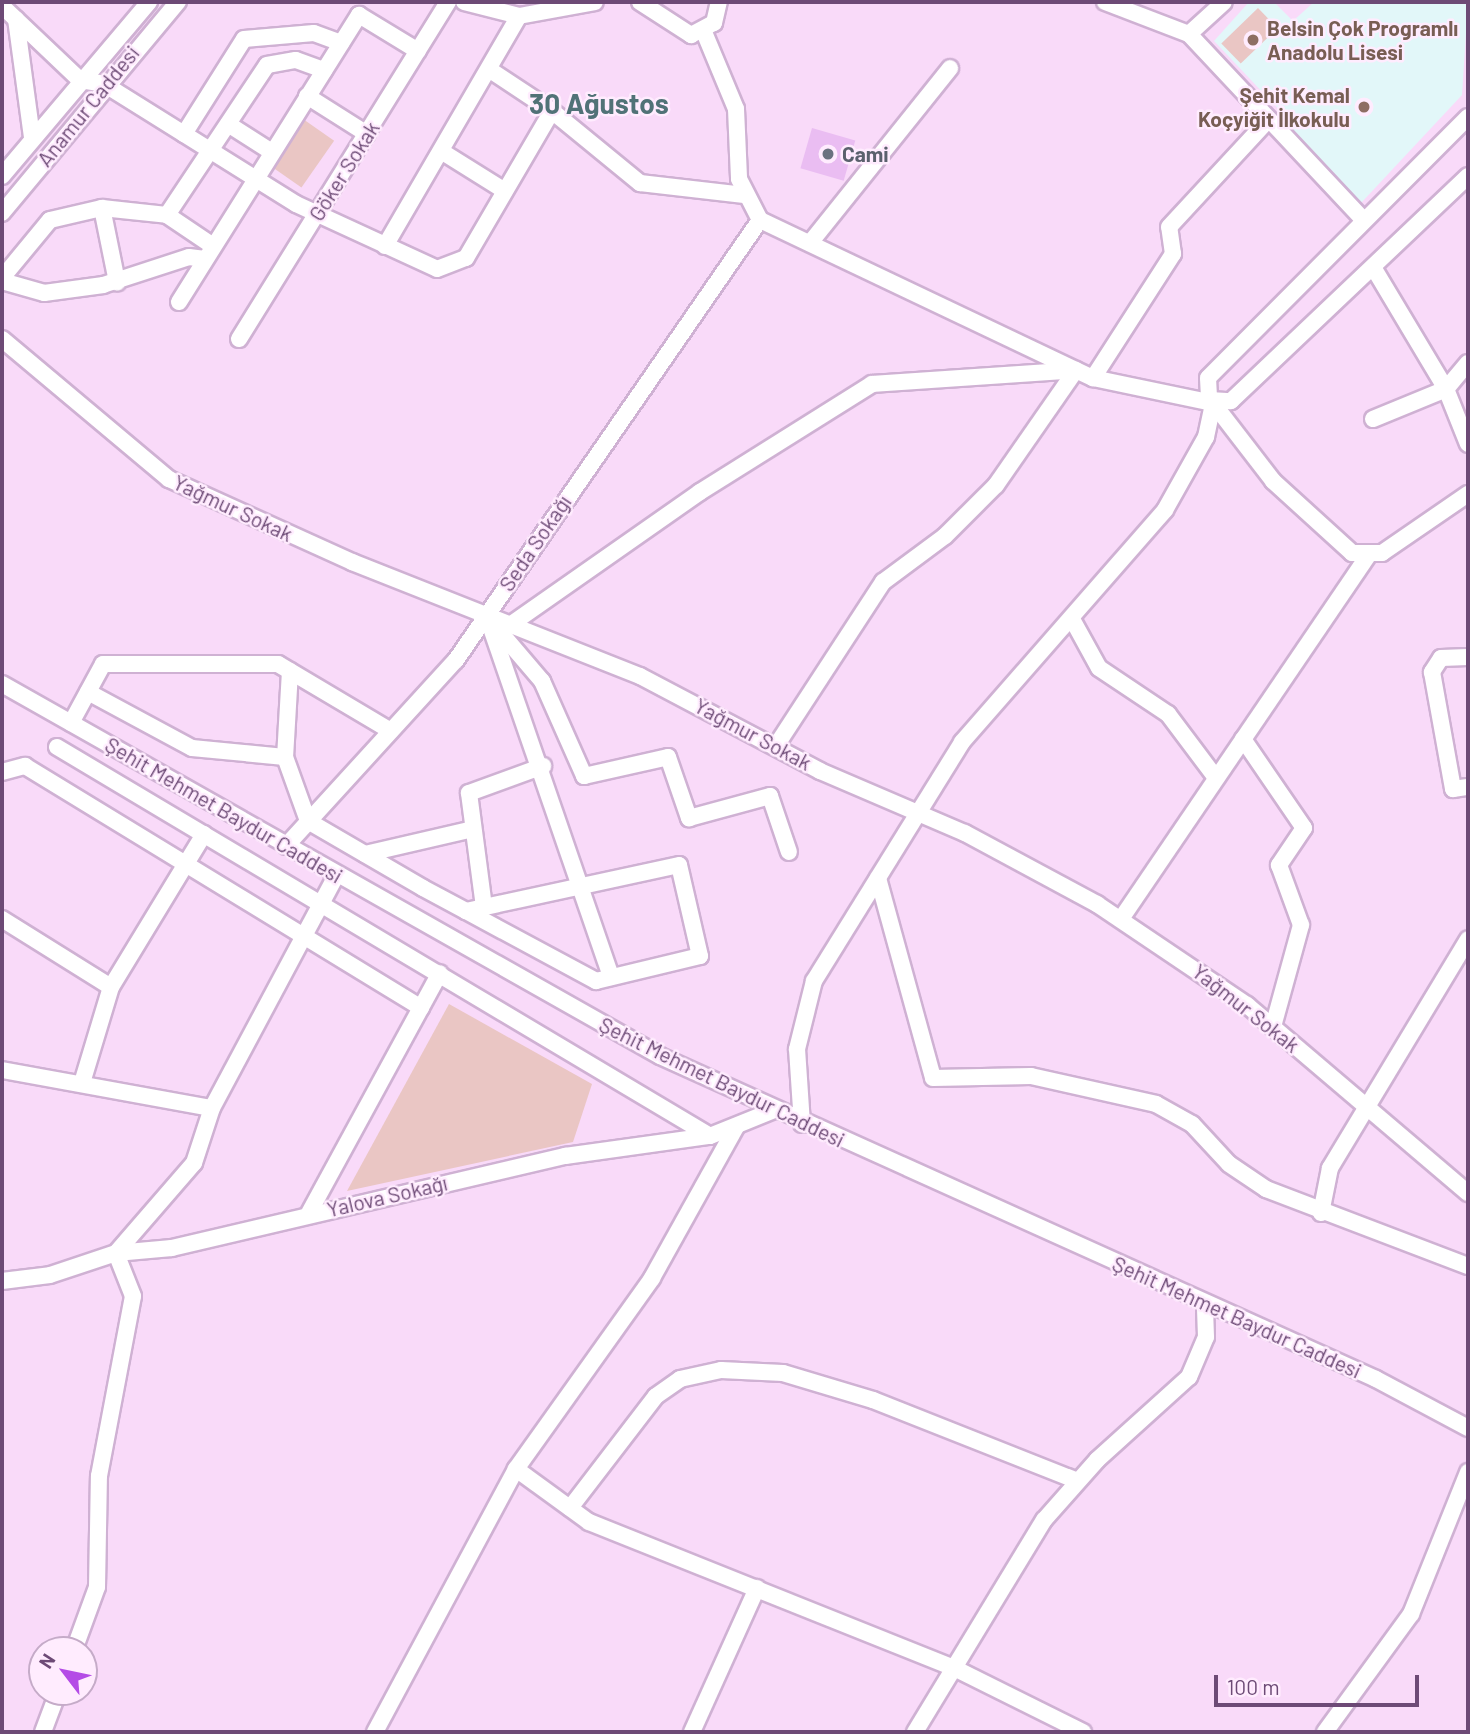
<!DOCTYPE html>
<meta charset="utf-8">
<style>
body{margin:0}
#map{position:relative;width:1470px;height:1734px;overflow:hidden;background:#fce6fb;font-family:Barlow,sans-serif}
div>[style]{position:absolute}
.residential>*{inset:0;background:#f9daf9}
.education>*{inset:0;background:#e2f7f9}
.green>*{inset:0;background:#eac6c4;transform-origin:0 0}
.building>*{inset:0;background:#eabdf2;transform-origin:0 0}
.roads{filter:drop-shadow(2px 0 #cfb1d3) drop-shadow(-2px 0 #cfb1d3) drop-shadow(0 2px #cfb1d3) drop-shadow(0 -2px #cfb1d3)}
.minor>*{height:16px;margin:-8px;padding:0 8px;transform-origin:8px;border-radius:8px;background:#fff}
.dots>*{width:19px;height:19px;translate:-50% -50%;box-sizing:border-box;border:4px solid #ffecfe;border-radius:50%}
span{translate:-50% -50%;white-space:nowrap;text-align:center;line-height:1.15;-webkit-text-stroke:5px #ffecfe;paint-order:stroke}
.education-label{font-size:21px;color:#785e54;font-weight:700}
.left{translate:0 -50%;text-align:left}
.right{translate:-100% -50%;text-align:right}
.street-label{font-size:21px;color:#6d4a76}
.worship-label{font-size:21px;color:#5b616d;font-weight:700}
.district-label{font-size:28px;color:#517277;font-weight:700}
.frame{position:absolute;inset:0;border:4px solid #6d4a76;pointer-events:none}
.north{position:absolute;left:28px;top:1636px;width:70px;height:70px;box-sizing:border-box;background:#ffecfe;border:2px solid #c5abc8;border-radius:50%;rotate:302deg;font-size:19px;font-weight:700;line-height:28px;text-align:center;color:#6d4a76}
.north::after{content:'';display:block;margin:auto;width:24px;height:32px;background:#b44be6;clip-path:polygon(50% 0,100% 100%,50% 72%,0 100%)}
.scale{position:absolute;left:1214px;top:1675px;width:205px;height:32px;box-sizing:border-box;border:4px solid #6d4a76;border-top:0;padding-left:9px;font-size:21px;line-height:24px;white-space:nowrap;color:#6d4a76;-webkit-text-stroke:5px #ffecfe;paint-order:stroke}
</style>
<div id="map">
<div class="residential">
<i style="clip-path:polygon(evenodd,2px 2px,1468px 2px,1468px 1732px,2px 1732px,2px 2px,42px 1650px,84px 1650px,84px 1692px,42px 1692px,42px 1650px)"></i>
</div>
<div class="education">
<i style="clip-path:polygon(1249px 2px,1274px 2px,1293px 21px,1314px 2px,1468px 2px,1462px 95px,1361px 203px,1281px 127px,1288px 119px,1214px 41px)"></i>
</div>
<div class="green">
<i style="left:1258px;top:8px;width:28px;height:51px;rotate:46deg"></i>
<i style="left:303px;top:119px;width:38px;height:57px;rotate:35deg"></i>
<i style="clip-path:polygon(449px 1004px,592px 1084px,573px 1142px,347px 1191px)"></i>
</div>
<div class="building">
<i style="left:812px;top:128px;width:45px;height:42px;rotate:16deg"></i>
</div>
<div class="roads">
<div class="minor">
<i style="left:464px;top:2px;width:57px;rotate:14.3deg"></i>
<i style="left:519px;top:16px;width:77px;rotate:-10.4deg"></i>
<i style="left:640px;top:2px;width:61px;rotate:32.9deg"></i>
<i style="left:691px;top:35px;width:26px;rotate:-28deg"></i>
<i style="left:714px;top:23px;width:22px;rotate:-77deg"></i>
<i style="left:1105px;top:2px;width:90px;rotate:20.9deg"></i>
<i style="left:1189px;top:34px;width:253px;rotate:46.8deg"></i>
<i style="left:2px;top:6px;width:108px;rotate:43.5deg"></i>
<i style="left:80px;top:80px;width:24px;rotate:9deg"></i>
<i style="left:104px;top:84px;width:226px;rotate:32deg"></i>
<i style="left:296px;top:204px;width:155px;rotate:24.7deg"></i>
<i style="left:437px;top:269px;width:31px;rotate:-21deg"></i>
<i style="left:466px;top:258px;width:170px;rotate:-59.7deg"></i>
<i style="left:552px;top:111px;width:74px;rotate:-146.5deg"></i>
<i style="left:16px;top:19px;width:120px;rotate:82.3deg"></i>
<i style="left:704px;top:32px;width:83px;rotate:67.4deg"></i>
<i style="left:736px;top:109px;width:70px;rotate:87.5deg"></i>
<i style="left:739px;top:179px;width:46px;rotate:62.9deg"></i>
<i style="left:760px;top:220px;width:369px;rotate:25.4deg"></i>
<i style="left:1093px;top:378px;width:123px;rotate:11.8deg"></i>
<i style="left:1213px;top:403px;width:98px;rotate:52.4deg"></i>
<i style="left:1273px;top:481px;width:107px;rotate:42.3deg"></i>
<i style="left:1352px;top:553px;width:30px"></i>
<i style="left:1382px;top:553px;width:104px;rotate:-34.5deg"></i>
<i style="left:1189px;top:34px;width:47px;rotate:-42.4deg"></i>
<i style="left:307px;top:96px;width:71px;rotate:32.3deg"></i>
<i style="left:552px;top:111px;width:114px;rotate:39.3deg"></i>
<i style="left:640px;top:183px;width:105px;rotate:6.6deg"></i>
<i style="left:1468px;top:117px;width:368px;rotate:134.9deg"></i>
<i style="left:1208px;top:378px;width:22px;rotate:87deg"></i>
<i style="left:1209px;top:400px;width:22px;rotate:3deg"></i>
<i style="left:1231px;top:401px;width:327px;rotate:-43.5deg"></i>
<i style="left:228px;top:124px;width:52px;rotate:32.5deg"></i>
<i style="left:184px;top:134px;width:112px;rotate:-57.7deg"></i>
<i style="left:244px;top:39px;width:70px;rotate:-4.9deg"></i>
<i style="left:314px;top:33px;width:29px;rotate:20deg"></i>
<i style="left:441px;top:151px;width:75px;rotate:32deg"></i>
<i style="left:2px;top:176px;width:228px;rotate:-49.8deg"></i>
<i style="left:102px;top:208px;width:76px;rotate:78.5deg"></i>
<i style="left:2px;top:213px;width:275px;rotate:-50.2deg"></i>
<i style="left:167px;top:215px;width:55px;rotate:34deg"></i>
<i style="left:810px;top:243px;width:224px;rotate:-51.3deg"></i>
<i style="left:385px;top:246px;width:266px;rotate:-59.8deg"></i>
<i style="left:1373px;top:267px;width:142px;rotate:59.1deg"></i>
<i style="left:1446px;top:389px;width:59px;rotate:68.2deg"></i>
<i style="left:2px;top:278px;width:75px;rotate:-50.4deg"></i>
<i style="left:50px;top:220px;width:53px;rotate:-13deg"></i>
<i style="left:102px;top:208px;width:65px;rotate:6.1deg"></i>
<i style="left:167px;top:215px;width:180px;rotate:-56.3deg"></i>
<i style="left:267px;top:65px;width:29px;rotate:-10deg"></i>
<i style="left:296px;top:60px;width:30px;rotate:20deg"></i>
<i style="left:2px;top:281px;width:44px;rotate:15.9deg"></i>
<i style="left:44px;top:293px;width:60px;rotate:-7.7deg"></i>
<i style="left:103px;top:285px;width:90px;rotate:-18deg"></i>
<i style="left:189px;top:257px;width:16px;rotate:7deg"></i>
<i style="left:179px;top:302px;width:339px;rotate:-57.9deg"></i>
<i style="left:359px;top:15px;width:69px;rotate:31.4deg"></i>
<i style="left:2px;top:339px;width:218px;rotate:40deg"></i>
<i style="left:169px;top:479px;width:201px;rotate:24.4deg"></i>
<i style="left:352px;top:562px;width:310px;rotate:21.6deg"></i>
<i style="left:640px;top:676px;width:204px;rotate:27.8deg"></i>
<i style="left:820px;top:771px;width:158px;rotate:23.2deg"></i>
<i style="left:965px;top:833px;width:150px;rotate:28.3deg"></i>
<i style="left:1097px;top:904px;width:181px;rotate:34deg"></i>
<i style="left:1247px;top:1005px;width:290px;rotate:40.4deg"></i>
<i style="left:239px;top:339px;width:397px;rotate:-58.2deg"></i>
<i style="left:1093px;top:378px;width:148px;rotate:-57.2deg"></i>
<i style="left:1173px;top:254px;width:27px;rotate:-98deg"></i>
<i style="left:1169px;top:227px;width:144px;rotate:-47.2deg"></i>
<i style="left:1373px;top:419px;width:79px;rotate:-22.3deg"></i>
<i style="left:1446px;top:389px;width:34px;rotate:-50deg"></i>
<i style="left:489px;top:619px;width:82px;rotate:49.5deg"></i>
<i style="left:542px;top:681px;width:104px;rotate:66.1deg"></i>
<i style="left:584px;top:776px;width:86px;rotate:-12.7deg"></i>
<i style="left:668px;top:757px;width:65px;rotate:71deg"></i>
<i style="left:689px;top:818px;width:84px;rotate:-15.2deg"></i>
<i style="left:770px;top:796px;width:59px;rotate:71.3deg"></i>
<i style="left:1072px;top:619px;width:56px;rotate:61.1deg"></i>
<i style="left:1099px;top:668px;width:83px;rotate:33.7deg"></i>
<i style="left:1168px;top:714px;width:80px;rotate:53.1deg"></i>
<i style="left:510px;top:625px;width:232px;rotate:-35deg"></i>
<i style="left:700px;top:492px;width:203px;rotate:-32.1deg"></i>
<i style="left:872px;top:384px;width:203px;rotate:-3.9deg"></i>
<i style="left:491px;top:628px;width:369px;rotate:71deg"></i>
<i style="left:1468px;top:657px;width:27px;rotate:178deg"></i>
<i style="left:1441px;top:658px;width:17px;rotate:123deg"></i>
<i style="left:1432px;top:672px;width:119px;rotate:79.8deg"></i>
<i style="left:1453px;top:789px;width:15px;rotate:-8deg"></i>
<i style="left:290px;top:671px;width:86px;rotate:93.3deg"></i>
<i style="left:285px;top:757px;width:68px;rotate:70.2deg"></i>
<i style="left:308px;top:821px;width:133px;rotate:30.2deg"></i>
<i style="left:423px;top:888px;width:49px;rotate:28.1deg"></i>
<i style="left:466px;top:911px;width:148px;rotate:28.3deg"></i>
<i style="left:596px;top:981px;width:107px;rotate:-13.5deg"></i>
<i style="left:700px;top:956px;width:93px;rotate:-103deg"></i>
<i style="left:679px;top:865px;width:218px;rotate:167.8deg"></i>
<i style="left:2px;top:684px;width:756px;rotate:29.48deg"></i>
<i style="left:660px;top:1056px;width:785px;rotate:24.28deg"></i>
<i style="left:1376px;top:1379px;width:104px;rotate:28deg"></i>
<i style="left:88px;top:692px;width:118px;rotate:28.3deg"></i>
<i style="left:192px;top:748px;width:93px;rotate:5.5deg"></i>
<i style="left:71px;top:723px;width:67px;rotate:-61.5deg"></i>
<i style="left:103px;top:664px;width:175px"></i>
<i style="left:278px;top:664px;width:131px;rotate:30.7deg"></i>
<i style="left:1243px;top:739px;width:108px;rotate:55.6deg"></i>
<i style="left:1304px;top:828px;width:45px;rotate:124deg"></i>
<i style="left:1279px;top:865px;width:64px;rotate:69.9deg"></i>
<i style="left:1301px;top:925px;width:106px;rotate:105.4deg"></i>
<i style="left:776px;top:746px;width:196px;rotate:-56.9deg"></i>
<i style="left:883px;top:582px;width:77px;rotate:-36.6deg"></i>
<i style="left:945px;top:536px;width:72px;rotate:-45deg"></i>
<i style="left:996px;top:485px;width:140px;rotate:-55.2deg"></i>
<i style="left:57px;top:747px;width:760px;rotate:30.78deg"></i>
<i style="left:2px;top:772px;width:24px;rotate:-15deg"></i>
<i style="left:25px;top:766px;width:464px;rotate:31.4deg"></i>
<i style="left:286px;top:846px;width:252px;rotate:-47.6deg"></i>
<i style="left:456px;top:660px;width:535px;rotate:-55.36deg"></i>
<i style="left:365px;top:854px;width:111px;rotate:-13deg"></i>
<i style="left:878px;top:878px;width:207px;rotate:74.6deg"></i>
<i style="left:933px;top:1078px;width:98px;rotate:-1.2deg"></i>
<i style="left:1031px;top:1076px;width:128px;rotate:12.6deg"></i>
<i style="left:1156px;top:1104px;width:41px;rotate:29.1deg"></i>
<i style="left:1192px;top:1124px;width:54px;rotate:47.2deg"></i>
<i style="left:1229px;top:1164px;width:45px;rotate:34deg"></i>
<i style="left:1266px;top:1189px;width:216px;rotate:20.9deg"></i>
<i style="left:484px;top:907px;width:115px;rotate:-97.5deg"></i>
<i style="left:469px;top:793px;width:79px;rotate:-20deg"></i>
<i style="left:2px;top:919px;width:128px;rotate:32deg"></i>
<i style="left:111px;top:987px;width:179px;rotate:-58.7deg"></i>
<i style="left:1121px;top:919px;width:440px;rotate:-55.8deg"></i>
<i style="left:2px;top:1070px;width:213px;rotate:10.3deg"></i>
<i style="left:82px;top:1083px;width:100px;rotate:-73.2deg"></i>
<i style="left:802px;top:1124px;width:75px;rotate:-93.8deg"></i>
<i style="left:797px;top:1049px;width:70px;rotate:-76deg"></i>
<i style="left:814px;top:981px;width:281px;rotate:-58.2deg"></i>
<i style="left:962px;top:742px;width:308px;rotate:-48.8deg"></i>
<i style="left:1165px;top:510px;width:84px;rotate:-60.7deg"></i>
<i style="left:1206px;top:437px;width:35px;rotate:-78deg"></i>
<i style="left:309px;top:1213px;width:273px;rotate:-61.4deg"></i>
<i style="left:1321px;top:1213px;width:46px;rotate:-78.7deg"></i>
<i style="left:1330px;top:1168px;width:267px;rotate:-58.9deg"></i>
<i style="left:2px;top:1281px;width:48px;rotate:-7.1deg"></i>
<i style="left:50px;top:1275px;width:70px;rotate:-18.4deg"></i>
<i style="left:116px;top:1253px;width:56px;rotate:-5.1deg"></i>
<i style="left:172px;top:1248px;width:404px;rotate:-13.2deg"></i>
<i style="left:565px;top:1156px;width:146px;rotate:-7.9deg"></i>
<i style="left:710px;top:1136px;width:67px;rotate:-22deg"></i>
<i style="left:516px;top:1469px;width:90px;rotate:36deg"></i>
<i style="left:589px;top:1522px;width:393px;rotate:21.8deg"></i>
<i style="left:954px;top:1668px;width:144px;rotate:26.4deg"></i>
<i style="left:570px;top:1508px;width:141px;rotate:-52.5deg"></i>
<i style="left:656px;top:1396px;width:29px;rotate:-35deg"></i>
<i style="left:680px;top:1379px;width:42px;rotate:-12.4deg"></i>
<i style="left:721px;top:1370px;width:62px;rotate:2.8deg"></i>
<i style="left:783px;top:1373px;width:94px;rotate:16.7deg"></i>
<i style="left:873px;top:1400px;width:220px;rotate:21.6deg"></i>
<i style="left:74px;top:1650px;width:67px;rotate:-69.9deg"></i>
<i style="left:97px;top:1587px;width:111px;rotate:-89deg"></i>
<i style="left:99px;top:1476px;width:183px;rotate:-79.3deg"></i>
<i style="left:133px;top:1296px;width:46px;rotate:-111.6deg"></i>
<i style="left:116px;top:1253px;width:119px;rotate:-49.1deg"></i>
<i style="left:194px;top:1163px;width:58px;rotate:-71.9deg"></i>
<i style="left:212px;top:1108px;width:265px;rotate:-61.9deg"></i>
<i style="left:43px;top:1732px;width:43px;rotate:-69.4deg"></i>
<i style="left:375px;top:1732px;width:298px;rotate:-61.8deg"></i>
<i style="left:516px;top:1469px;width:234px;rotate:-54.5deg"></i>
<i style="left:652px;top:1278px;width:173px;rotate:-60.9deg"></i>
<i style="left:692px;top:1732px;width:158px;rotate:-65.7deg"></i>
<i style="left:915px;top:1732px;width:248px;rotate:-58.7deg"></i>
<i style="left:1044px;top:1520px;width:80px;rotate:-48.5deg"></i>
<i style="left:1097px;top:1460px;width:124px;rotate:-42.1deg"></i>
<i style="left:1189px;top:1377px;width:43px;rotate:-67deg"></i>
<i style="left:1206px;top:1337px;width:34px;rotate:-92deg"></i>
<i style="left:1325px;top:1732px;width:146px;rotate:-53.9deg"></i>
<i style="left:1411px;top:1614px;width:153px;rotate:-68.1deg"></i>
</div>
</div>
<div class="dots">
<i style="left:1253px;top:40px;background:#8d6e63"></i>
<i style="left:1364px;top:107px;background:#8d6e63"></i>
<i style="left:828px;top:154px;background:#6b7280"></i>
</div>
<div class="education-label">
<span class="left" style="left:1267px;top:40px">Belsin Çok Programlı<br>Anadolu Lisesi</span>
<span class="right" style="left:1350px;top:107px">Şehit Kemal<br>Koçyiğit İlkokulu</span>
</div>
<div class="street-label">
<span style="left:88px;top:106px;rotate:-51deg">Anamur Caddesi</span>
<span style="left:344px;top:171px;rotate:-58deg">Göker Sokak</span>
<span style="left:233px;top:508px;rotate:25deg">Yağmur Sokak</span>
<span style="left:535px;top:543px;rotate:-56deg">Seda Sokağı</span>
<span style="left:753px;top:734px;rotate:28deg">Yağmur Sokak</span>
<span style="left:224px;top:810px;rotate:30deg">Şehit Mehmet Baydur Caddesi</span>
<span style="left:1246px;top:1008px;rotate:38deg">Yağmur Sokak</span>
<span style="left:722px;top:1082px;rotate:26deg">Şehit Mehmet Baydur Caddesi</span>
<span style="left:387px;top:1196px;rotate:-13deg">Yalova Sokağı</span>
<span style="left:1237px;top:1317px;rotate:24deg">Şehit Mehmet Baydur Caddesi</span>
</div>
<div class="worship-label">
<span class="left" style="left:842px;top:154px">Cami</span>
</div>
<div class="district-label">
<span style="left:599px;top:103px">30 Ağustos</span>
</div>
<div class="frame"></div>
<div class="north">N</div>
<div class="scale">100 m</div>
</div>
